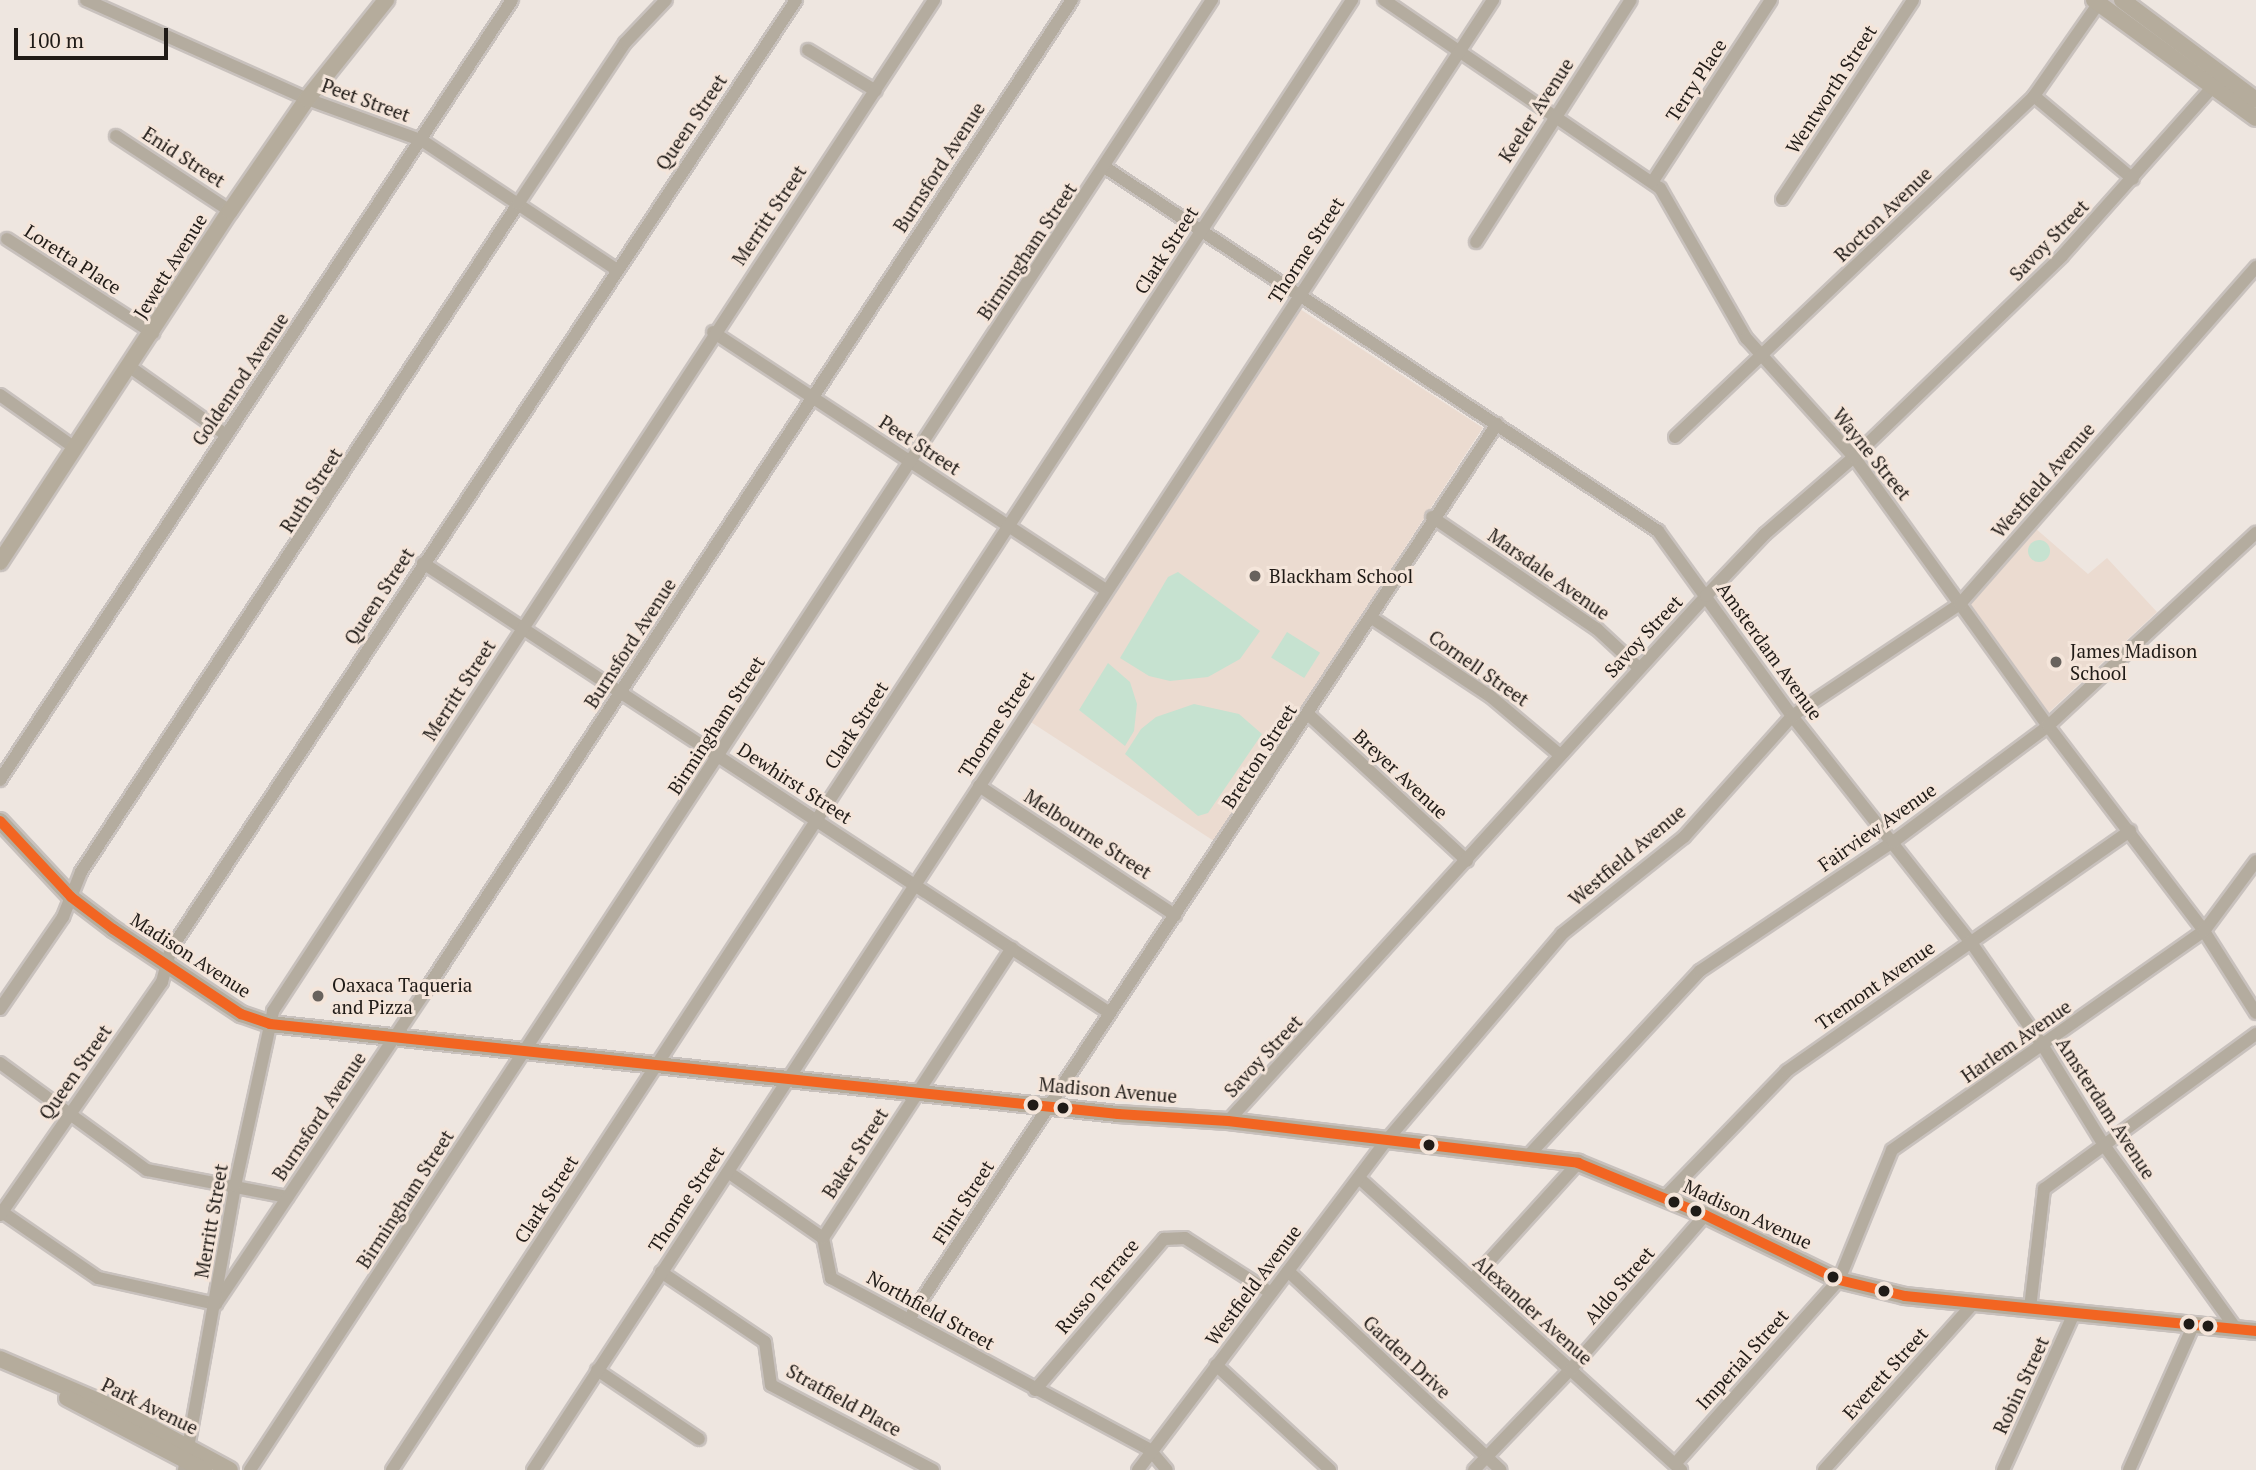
<!DOCTYPE html>
<style>
body{margin:0}
#map{position:relative;width:2256px;height:1470px;overflow:hidden;background:#eee6e0;font-family:"PT Serif",serif}
div>[style]{position:absolute}
.built>*{inset:0;background:#ebdbd0;transform-origin:0 0}
.green>*{inset:0;background:#c6e2d0;transform-origin:0 0}
.round{border-radius:50%}
.roads{filter:drop-shadow(2px 0 #c8c1bd) drop-shadow(-2px 0 #c8c1bd) drop-shadow(0 2px #c8c1bd) drop-shadow(0 -2px #c8c1bd)}
.minor>*{height:12px;margin:-6px;padding:0 6px;transform-origin:6px;border-radius:6px;background:#b4ac9f}
.major>*{height:16px;margin:-8px;padding:0 8px;transform-origin:8px;border-radius:8px;background:#b5ac9c}
.bus-1>*{height:10px;margin:-5px;padding:0 5px;transform-origin:5px;border-radius:5px;background:#f26522}
.dots>*{width:19px;height:19px;translate:-50% -50%;box-sizing:border-box;border:4px solid #f4e5da;border-radius:50%}
span{translate:-50% -50%;white-space:nowrap;text-align:center;line-height:1.15;-webkit-text-stroke:6px #f4e5da;paint-order:stroke}
.street-label{font-size:19px;color:#201b17}
.poi-label{font-size:19px;color:#201b17}
.left{translate:0 -50%;text-align:left}
.scale{position:absolute;left:14px;top:28px;width:154px;height:32px;box-sizing:border-box;border:4px solid #201b17;border-top:0;padding-left:9px;font-size:21px;line-height:24px;white-space:nowrap;color:#201b17;-webkit-text-stroke:5px #f4e5da;paint-order:stroke}
</style>
<div id="map">
<div class="built">
<i style="left:1300px;top:309px;width:218px;height:493px;rotate:33deg"></i>
<i style="clip-path:polygon(2035px 528px,2088px 574px,2107px 558px,2157px 612px,2048px 713px,1968px 605px)"></i>
</div>
<div class="green">
<i class="round" style="left:2028px;top:540px;width:22px;height:22px"></i>
<i style="clip-path:polygon(1178px 572px,1260px 631px,1240px 659px,1208px 677px,1170px 681px,1149px 676px,1120px 658px,1168px 577px)"></i>
<i style="left:1287px;top:632px;width:39px;height:30px;rotate:32deg"></i>
<i style="clip-path:polygon(1108px 663px,1130px 682px,1137px 704px,1134px 731px,1125px 746px,1079px 710px)"></i>
<i style="clip-path:polygon(1194px 704px,1239px 714px,1262px 734px,1208px 813px,1198px 816px,1125px 754px,1141px 729px,1156px 717px)"></i>
</div>
<div class="roads">
<div class="minor">
<i style="left:86px;top:0;width:242px;rotate:24.1deg"></i>
<i style="left:307px;top:99px;width:123px;rotate:19.9deg"></i>
<i style="left:423px;top:141px;width:232px;rotate:33.6deg"></i>
<i style="left:1384px;top:0;width:334px;rotate:34.3deg"></i>
<i style="left:1660px;top:188px;width:173px;rotate:60.2deg"></i>
<i style="left:1746px;top:338px;width:161px;rotate:47.8deg"></i>
<i style="left:1854px;top:457px;width:332px;rotate:54.2deg"></i>
<i style="left:2048px;top:726px;width:258px;rotate:52.7deg"></i>
<i style="left:2204px;top:931px;width:97px;rotate:57.6deg"></i>
<i style="left:808px;top:50px;width:79px;rotate:31.1deg"></i>
<i style="left:2034px;top:96px;width:129px;rotate:40deg"></i>
<i style="left:116px;top:136px;width:136px;rotate:33.3deg"></i>
<i style="left:1106px;top:168px;width:661px;rotate:33.33deg"></i>
<i style="left:1658px;top:531px;width:228px;rotate:54.1deg"></i>
<i style="left:1792px;top:716px;width:287px;rotate:51.7deg"></i>
<i style="left:1970px;top:941px;width:128px;rotate:55.2deg"></i>
<i style="left:2043px;top:1046px;width:116px;rotate:58.4deg"></i>
<i style="left:2104px;top:1145px;width:226px;rotate:54.3deg"></i>
<i style="left:1653px;top:181px;width:216px;rotate:-56.9deg"></i>
<i style="left:1782px;top:199px;width:238px;rotate:-56.6deg"></i>
<i style="left:7px;top:239px;width:174px;rotate:32.8deg"></i>
<i style="left:1476px;top:242px;width:287px;rotate:-57.4deg"></i>
<i style="left:713px;top:332px;width:470px;rotate:33.3deg"></i>
<i style="left:130px;top:367px;width:118px;rotate:35.3deg"></i>
<i style="left:0;top:395px;width:92px;rotate:35.2deg"></i>
<i style="left:1675px;top:437px;width:495px;rotate:-43.5deg"></i>
<i style="left:2034px;top:96px;width:117px;rotate:-55.1deg"></i>
<i style="left:1432px;top:517px;width:199px;rotate:34.2deg"></i>
<i style="left:1597px;top:629px;width:57px;rotate:42.9deg"></i>
<i style="left:423px;top:563px;width:821px;rotate:33.23deg"></i>
<i style="left:1372px;top:618px;width:141px;rotate:33.5deg"></i>
<i style="left:1490px;top:696px;width:92px;rotate:40.1deg"></i>
<i style="left:1309px;top:715px;width:215px;rotate:42.7deg"></i>
<i style="left:0;top:780px;width:933px;rotate:-56.72deg"></i>
<i style="left:979px;top:786px;width:235px;rotate:33.4deg"></i>
<i style="left:0;top:1009px;width:112px;rotate:-55.6deg"></i>
<i style="left:63px;top:917px;width:48px;rotate:-68.2deg"></i>
<i style="left:81px;top:872px;width:798px;rotate:-56.81deg"></i>
<i style="left:518px;top:204px;width:193px;rotate:-56.4deg"></i>
<i style="left:625px;top:43px;width:59px;rotate:-46.4deg"></i>
<i style="left:0;top:1063px;width:182px;rotate:36.1deg"></i>
<i style="left:147px;top:1170px;width:143px;rotate:10.9deg"></i>
<i style="left:1228px;top:1121px;width:710px;rotate:-47.68deg"></i>
<i style="left:1706px;top:596px;width:86px;rotate:-46.4deg"></i>
<i style="left:1765px;top:534px;width:118px;rotate:-40.9deg"></i>
<i style="left:1854px;top:457px;width:289px;rotate:-44deg"></i>
<i style="left:2062px;top:256px;width:234px;rotate:-48.3deg"></i>
<i style="left:1527px;top:1157px;width:254px;rotate:-47.1deg"></i>
<i style="left:1700px;top:971px;width:232px;rotate:-33.8deg"></i>
<i style="left:1893px;top:842px;width:194px;rotate:-36.8deg"></i>
<i style="left:2048px;top:726px;width:284px;rotate:-42.9deg"></i>
<i style="left:728px;top:1172px;width:116px;rotate:34.8deg"></i>
<i style="left:823px;top:1238px;width:41px;rotate:78.7deg"></i>
<i style="left:831px;top:1278px;width:362px;rotate:28.3deg"></i>
<i style="left:1150px;top:1450px;width:26px;rotate:50deg"></i>
<i style="left:1359px;top:1178px;width:435px;rotate:42.2deg"></i>
<i style="left:1665px;top:1197px;width:175px;rotate:-45.9deg"></i>
<i style="left:1787px;top:1071px;width:419px;rotate:-35deg"></i>
<i style="left:2px;top:1212px;width:116px;rotate:34.5deg"></i>
<i style="left:98px;top:1278px;width:121px;rotate:12.4deg"></i>
<i style="left:216px;top:1304px;width:381px;rotate:-56.2deg"></i>
<i style="left:428px;top:987px;width:1179px;rotate:-56.88deg"></i>
<i style="left:0;top:1215px;width:284px;rotate:-55.2deg"></i>
<i style="left:162px;top:982px;width:34px;rotate:-75deg"></i>
<i style="left:171px;top:949px;width:1136px;rotate:-56.63deg"></i>
<i style="left:823px;top:1238px;width:346px;rotate:-56.9deg"></i>
<i style="left:1288px;top:1271px;width:291px;rotate:43.1deg"></i>
<i style="left:661px;top:1272px;width:125px;rotate:33.9deg"></i>
<i style="left:765px;top:1342px;width:43px;rotate:82.1deg"></i>
<i style="left:771px;top:1385px;width:183px;rotate:27.7deg"></i>
<i style="left:1472px;top:1280px;width:158px;rotate:-47.8deg"></i>
<i style="left:2030px;top:1308px;width:120px;rotate:-83.3deg"></i>
<i style="left:2044px;top:1189px;width:263px;rotate:-36.2deg"></i>
<i style="left:909px;top:1319px;width:1071px;rotate:-56.7deg"></i>
<i style="left:1216px;top:1365px;width:155px;rotate:42.6deg"></i>
<i style="left:597px;top:1370px;width:123px;rotate:34.1deg"></i>
<i style="left:1035px;top:1390px;width:199px;rotate:-49.5deg"></i>
<i style="left:1164px;top:1239px;width:21px;rotate:-3deg"></i>
<i style="left:1185px;top:1238px;width:102px;rotate:32.6deg"></i>
<i style="left:1675px;top:1464px;width:246px;rotate:-48.3deg"></i>
<i style="left:1839px;top:1280px;width:140px;rotate:-67.8deg"></i>
<i style="left:1892px;top:1150px;width:381px;rotate:-35.1deg"></i>
<i style="left:2204px;top:931px;width:87px;rotate:-53.4deg"></i>
<i style="left:184px;top:1470px;width:289px;rotate:-79.8deg"></i>
<i style="left:235px;top:1186px;width:179px;rotate:-77.7deg"></i>
<i style="left:273px;top:1011px;width:1208px;rotate:-56.82deg"></i>
<i style="left:250px;top:1470px;width:1757px;rotate:-56.8deg"></i>
<i style="left:392px;top:1470px;width:1756px;rotate:-56.85deg"></i>
<i style="left:533px;top:1470px;width:1756px;rotate:-56.85deg"></i>
<i style="left:1138px;top:1470px;width:412px;rotate:-53deg"></i>
<i style="left:1386px;top:1141px;width:272px;rotate:-49.6deg"></i>
<i style="left:1562px;top:934px;width:156px;rotate:-38.5deg"></i>
<i style="left:1684px;top:837px;width:162px;rotate:-48.2deg"></i>
<i style="left:1792px;top:716px;width:202px;rotate:-33.7deg"></i>
<i style="left:1960px;top:604px;width:449px;rotate:-48.7deg"></i>
<i style="left:1474px;top:1470px;width:139px;rotate:-46.2deg"></i>
<i style="left:1570px;top:1370px;width:206px;rotate:-48.9deg"></i>
<i style="left:1824px;top:1470px;width:226px;rotate:-48.1deg"></i>
<i style="left:2003px;top:1470px;width:169px;rotate:-65.6deg"></i>
<i style="left:2129px;top:1470px;width:158px;rotate:-66deg"></i>
</div>
<div class="major">
<i style="left:2094px;top:0;width:200px;rotate:36.1deg"></i>
<i style="left:2122px;top:0;width:167px;rotate:36.7deg"></i>
<i style="left:0;top:562px;width:420px;rotate:-56.8deg"></i>
<i style="left:230px;top:211px;width:136px;rotate:-55.5deg"></i>
<i style="left:307px;top:99px;width:127px;rotate:-51.4deg"></i>
<i style="left:0;top:821px;width:104px;rotate:46.9deg"></i>
<i style="left:71px;top:897px;width:53px;rotate:37.3deg"></i>
<i style="left:113px;top:929px;width:154px;rotate:33.6deg"></i>
<i style="left:241px;top:1014px;width:31px;rotate:19deg"></i>
<i style="left:270px;top:1024px;width:853px;rotate:6.06deg"></i>
<i style="left:1118px;top:1114px;width:110px;rotate:3.6deg"></i>
<i style="left:1228px;top:1121px;width:353px;rotate:6.8deg"></i>
<i style="left:1578px;top:1163px;width:137px;rotate:22.3deg"></i>
<i style="left:1705px;top:1215px;width:149px;rotate:25.9deg"></i>
<i style="left:1839px;top:1280px;width:68px;rotate:13.6deg"></i>
<i style="left:1905px;top:1296px;width:353px;rotate:5.7deg"></i>
<i style="left:0;top:1359px;width:129px;rotate:23.2deg"></i>
<i style="left:119px;top:1410px;width:126px;rotate:28.4deg"></i>
<i style="left:67px;top:1398px;width:155px;rotate:27.7deg"></i>
</div>
</div>
<div class="bus-1">
<i style="left:0;top:821px;width:104px;rotate:46.9deg"></i>
<i style="left:71px;top:897px;width:53px;rotate:37.3deg"></i>
<i style="left:113px;top:929px;width:154px;rotate:33.6deg"></i>
<i style="left:241px;top:1014px;width:31px;rotate:19deg"></i>
<i style="left:270px;top:1024px;width:853px;rotate:6.06deg"></i>
<i style="left:1118px;top:1114px;width:110px;rotate:3.6deg"></i>
<i style="left:1228px;top:1121px;width:353px;rotate:6.8deg"></i>
<i style="left:1578px;top:1163px;width:137px;rotate:22.3deg"></i>
<i style="left:1705px;top:1215px;width:149px;rotate:25.9deg"></i>
<i style="left:1839px;top:1280px;width:68px;rotate:13.6deg"></i>
<i style="left:1905px;top:1296px;width:353px;rotate:5.7deg"></i>
</div>
<div class="dots">
<i style="left:1255px;top:576px;background:#68625d"></i>
<i style="left:2056px;top:662px;background:#68625d"></i>
<i style="left:318px;top:996px;background:#68625d"></i>
<i style="left:1033px;top:1105px;background:#201b17"></i>
<i style="left:1063px;top:1108px;background:#201b17"></i>
<i style="left:1429px;top:1145px;background:#201b17"></i>
<i style="left:1674px;top:1202px;background:#201b17"></i>
<i style="left:1696px;top:1211px;background:#201b17"></i>
<i style="left:1833px;top:1277px;background:#201b17"></i>
<i style="left:1884px;top:1291px;background:#201b17"></i>
<i style="left:2189px;top:1324px;background:#201b17"></i>
<i style="left:2208px;top:1326px;background:#201b17"></i>
</div>
<div class="street-label">
<span style="left:1696px;top:80px;rotate:-57deg">Terry Place</span>
<span style="left:1831px;top:89px;rotate:-57deg">Wentworth Street</span>
<span style="left:366px;top:100px;rotate:20deg">Peet Street</span>
<span style="left:1536px;top:110px;rotate:-57deg">Keeler Avenue</span>
<span style="left:691px;top:122px;rotate:-56deg">Queen Street</span>
<span style="left:184px;top:157px;rotate:33deg">Enid Street</span>
<span style="left:939px;top:167px;rotate:-57deg">Burnsford Avenue</span>
<span style="left:1883px;top:214px;rotate:-44deg">Rocton Avenue</span>
<span style="left:769px;top:215px;rotate:-56deg">Merritt Street</span>
<span style="left:2049px;top:240px;rotate:-46deg">Savoy Street</span>
<span style="left:1166px;top:250px;rotate:-57deg">Clark Street</span>
<span style="left:1306px;top:250px;rotate:-57deg">Thorme Street</span>
<span style="left:1027px;top:251px;rotate:-56deg">Birmingham Street</span>
<span style="left:73px;top:259px;rotate:33deg">Loretta Place</span>
<span style="left:170px;top:266px;rotate:-58deg">Jewett Avenue</span>
<span style="left:240px;top:379px;rotate:-56deg">Goldenrod Avenue</span>
<span style="left:920px;top:445px;rotate:33deg">Peet Street</span>
<span style="left:1872px;top:454px;rotate:51deg">Wayne Street</span>
<span style="left:2043px;top:480px;rotate:-49deg">Westfield Avenue</span>
<span style="left:311px;top:490px;rotate:-57deg">Ruth Street</span>
<span style="left:1549px;top:574px;rotate:35deg">Marsdale Avenue</span>
<span style="left:379px;top:596px;rotate:-57deg">Queen Street</span>
<span style="left:1643px;top:636px;rotate:-47deg">Savoy Street</span>
<span style="left:630px;top:643px;rotate:-57deg">Burnsford Avenue</span>
<span style="left:1770px;top:651px;rotate:54deg">Amsterdam Avenue</span>
<span style="left:1479px;top:668px;rotate:35deg">Cornell Street</span>
<span style="left:459px;top:690px;rotate:-57deg">Merritt Street</span>
<span style="left:996px;top:724px;rotate:-57deg">Thorme Street</span>
<span style="left:716px;top:725px;rotate:-57deg">Birmingham Street</span>
<span style="left:856px;top:725px;rotate:-57deg">Clark Street</span>
<span style="left:1259px;top:756px;rotate:-57deg">Bretton Street</span>
<span style="left:1401px;top:774px;rotate:43deg">Breyer Avenue</span>
<span style="left:795px;top:783px;rotate:33deg">Dewhirst Street</span>
<span style="left:1877px;top:827px;rotate:-35deg">Fairview Avenue</span>
<span style="left:1088px;top:834px;rotate:33deg">Melbourne Street</span>
<span style="left:1627px;top:855px;rotate:-40deg">Westfield Avenue</span>
<span style="left:191px;top:955px;rotate:33deg">Madison Avenue</span>
<span style="left:1875px;top:985px;rotate:-35deg">Tremont Avenue</span>
<span style="left:2016px;top:1041px;rotate:-35deg">Harlem Avenue</span>
<span style="left:1263px;top:1056px;rotate:-47deg">Savoy Street</span>
<span style="left:75px;top:1072px;rotate:-55deg">Queen Street</span>
<span style="left:1108px;top:1090px;rotate:5deg">Madison Avenue</span>
<span style="left:2106px;top:1108px;rotate:57deg">Amsterdam Avenue</span>
<span style="left:319px;top:1116px;rotate:-56deg">Burnsford Avenue</span>
<span style="left:855px;top:1153px;rotate:-57deg">Baker Street</span>
<span style="left:405px;top:1199px;rotate:-57deg">Birmingham Street</span>
<span style="left:546px;top:1199px;rotate:-57deg">Clark Street</span>
<span style="left:686px;top:1199px;rotate:-57deg">Thorme Street</span>
<span style="left:963px;top:1202px;rotate:-57deg">Flint Street</span>
<span style="left:1748px;top:1214px;rotate:25deg">Madison Avenue</span>
<span style="left:211px;top:1221px;rotate:-80deg">Merritt Street</span>
<span style="left:1253px;top:1285px;rotate:-53deg">Westfield Avenue</span>
<span style="left:1619px;top:1285px;rotate:-49deg">Aldo Street</span>
<span style="left:1097px;top:1286px;rotate:-50deg">Russo Terrace</span>
<span style="left:931px;top:1310px;rotate:29deg">Northfield Street</span>
<span style="left:1533px;top:1310px;rotate:42deg">Alexander Avenue</span>
<span style="left:1407px;top:1357px;rotate:43deg">Garden Drive</span>
<span style="left:1742px;top:1359px;rotate:-48deg">Imperial Street</span>
<span style="left:1885px;top:1373px;rotate:-48deg">Everett Street</span>
<span style="left:2021px;top:1385px;rotate:-65deg">Robin Street</span>
<span style="left:844px;top:1400px;rotate:29deg">Stratfield Place</span>
<span style="left:150px;top:1406px;rotate:26deg">Park Avenue</span>
</div>
<div class="poi-label">
<span class="left" style="left:1269px;top:576px">Blackham School</span>
<span class="left" style="left:2070px;top:662px">James Madison<br>School</span>
<span class="left" style="left:332px;top:996px">Oaxaca Taqueria<br>and Pizza</span>
</div>
<div class="scale">100 m</div>
</div>
